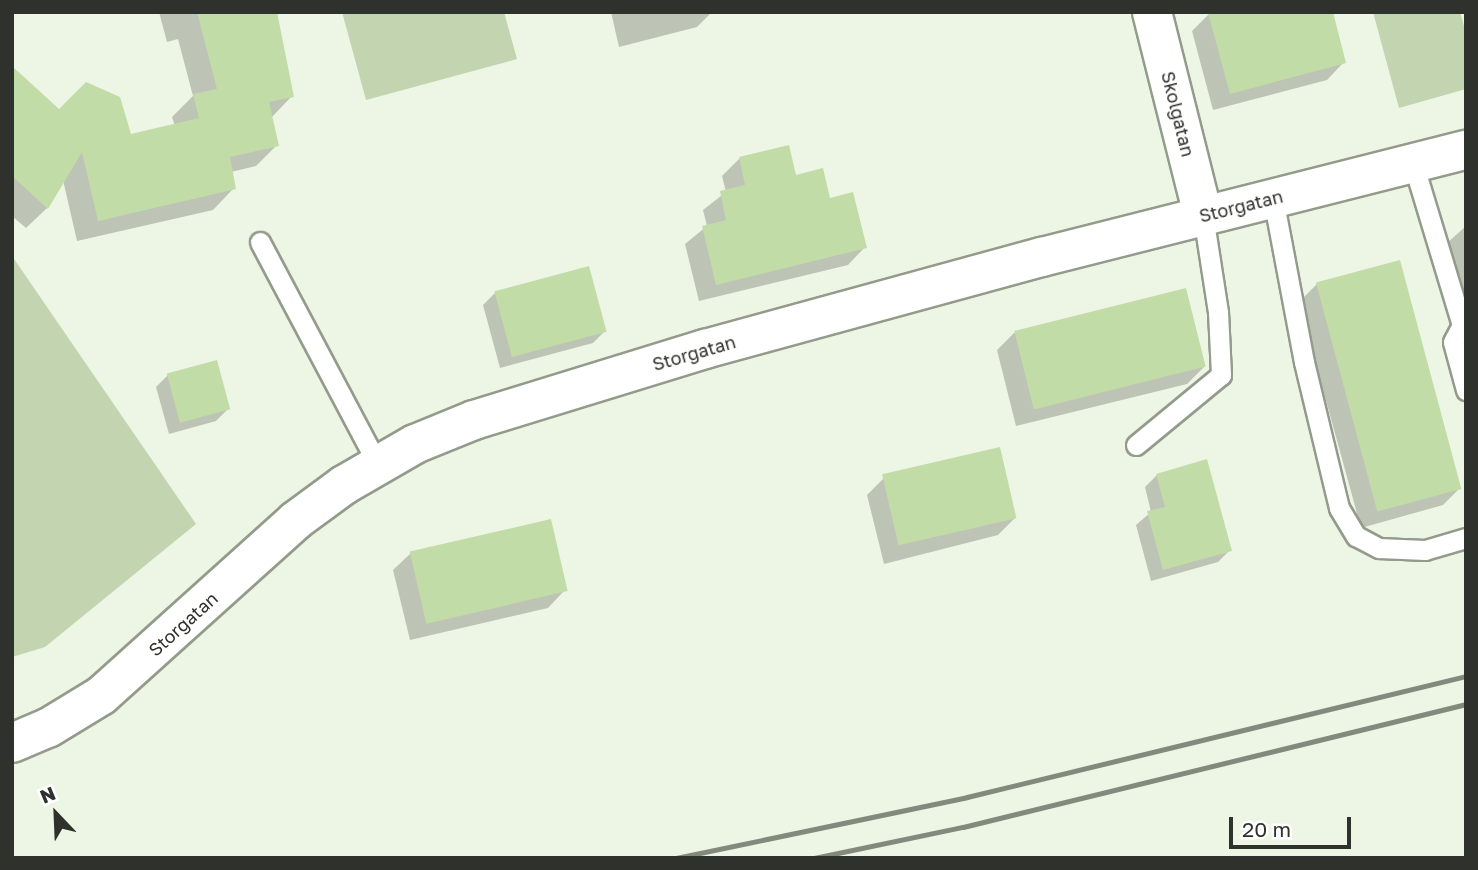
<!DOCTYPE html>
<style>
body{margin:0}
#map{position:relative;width:1478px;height:870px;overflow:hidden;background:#edf5e4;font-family:"Golos Text",sans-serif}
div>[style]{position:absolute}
.green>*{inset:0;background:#c2d4b0}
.shadow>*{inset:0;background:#0003}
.building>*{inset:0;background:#c2dca7;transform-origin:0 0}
.roads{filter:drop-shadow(2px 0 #939b8b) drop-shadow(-2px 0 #939b8b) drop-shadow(0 2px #939b8b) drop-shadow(0 -2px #939b8b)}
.lane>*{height:19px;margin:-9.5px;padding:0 9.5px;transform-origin:9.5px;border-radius:9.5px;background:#fff}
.street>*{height:38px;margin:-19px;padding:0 19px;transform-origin:19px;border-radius:19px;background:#fff}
.secondary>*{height:38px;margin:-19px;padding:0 19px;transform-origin:19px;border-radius:19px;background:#fff}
.rail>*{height:5px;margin:-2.5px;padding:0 2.5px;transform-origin:2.5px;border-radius:2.5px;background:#84897e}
span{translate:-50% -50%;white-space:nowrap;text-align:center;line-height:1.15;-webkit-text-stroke:7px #fff;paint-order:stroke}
.street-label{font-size:18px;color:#2f322c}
.frame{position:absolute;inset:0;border:14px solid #2f322c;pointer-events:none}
.north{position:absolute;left:21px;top:779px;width:70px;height:70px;-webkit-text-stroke:5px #fff;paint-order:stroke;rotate:337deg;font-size:19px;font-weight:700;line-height:28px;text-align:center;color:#2f322c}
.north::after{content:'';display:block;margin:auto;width:24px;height:32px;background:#2f322c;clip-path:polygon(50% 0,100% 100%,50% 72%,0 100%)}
.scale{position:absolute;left:1229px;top:817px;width:122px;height:32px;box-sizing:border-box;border:4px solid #2f322c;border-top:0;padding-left:9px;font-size:21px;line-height:24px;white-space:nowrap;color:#2f322c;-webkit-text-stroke:5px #fff;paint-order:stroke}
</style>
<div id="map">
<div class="green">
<i style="clip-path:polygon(342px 12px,504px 12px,517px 59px,366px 100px)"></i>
<i style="clip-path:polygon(1373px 12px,1460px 12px,1466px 33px,1466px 89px,1399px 108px)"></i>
<i style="clip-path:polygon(12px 256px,196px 524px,45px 647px,12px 657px)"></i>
</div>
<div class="shadow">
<i style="clip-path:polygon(159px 12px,275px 12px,292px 96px,271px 118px,277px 145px,256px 166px,231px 172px,234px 188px,213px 210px,77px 241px,63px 180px,47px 208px,26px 228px,12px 216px,12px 69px,59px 111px,130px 136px,175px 126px,172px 117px,193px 96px,178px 39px,167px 42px)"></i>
<i style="clip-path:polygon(611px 12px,712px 12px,697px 27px,619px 47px)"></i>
<i style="clip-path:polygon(1209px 14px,1344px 62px,1327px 80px,1213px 110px,1192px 31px)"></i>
<i style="clip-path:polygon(739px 159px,795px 177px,829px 200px,865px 247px,848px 265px,699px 301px,685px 244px,707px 226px,703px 210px,726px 192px,722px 176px)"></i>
<i style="clip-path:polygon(1466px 226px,1466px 322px,1446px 244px)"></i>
<i style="clip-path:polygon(1317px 284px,1460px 488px,1443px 505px,1361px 528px,1299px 302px)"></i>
<i style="clip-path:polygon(1185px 290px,1204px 367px,1187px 384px,1016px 426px,997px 350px,1014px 333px)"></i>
<i style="clip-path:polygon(495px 293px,605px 331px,593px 343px,500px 368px,483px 305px)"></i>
<i style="clip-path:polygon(168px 375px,228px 409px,216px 421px,169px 434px,156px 387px)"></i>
<i style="clip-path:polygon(1157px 475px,1230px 550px,1218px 562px,1151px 581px,1136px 525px,1151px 512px,1145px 487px)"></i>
<i style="clip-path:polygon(884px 478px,1015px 518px,998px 535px,884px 564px,867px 495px)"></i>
<i style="clip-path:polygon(411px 553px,565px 590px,548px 608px,410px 640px,393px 570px)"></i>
</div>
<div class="building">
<i style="clip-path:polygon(197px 12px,277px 12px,294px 97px,269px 102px,279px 146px,230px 157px,236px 189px,98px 221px,82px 152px,48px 209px,12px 176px,12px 66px,59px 109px,86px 82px,120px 97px,131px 134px,199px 118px,193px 94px,217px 89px)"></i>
<i style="clip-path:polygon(1208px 12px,1333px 12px,1346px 63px,1230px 94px)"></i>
<i style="clip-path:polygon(789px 145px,796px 175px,823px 168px,830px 198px,853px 192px,867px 248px,716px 285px,702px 226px,726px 220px,720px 191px,745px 185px,739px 157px)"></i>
<i style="left:1400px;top:260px;width:237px;height:87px;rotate:75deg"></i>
<i style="left:589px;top:266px;width:68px;height:98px;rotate:75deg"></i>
<i style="left:1186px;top:288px;width:81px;height:177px;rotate:76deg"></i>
<i style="left:217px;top:360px;width:51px;height:52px;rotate:75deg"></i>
<i style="left:1000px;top:447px;width:73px;height:121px;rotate:77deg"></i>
<i style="clip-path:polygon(1207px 459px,1232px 551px,1163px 570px,1147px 511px,1165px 507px,1156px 474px)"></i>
<i style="left:551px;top:519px;width:74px;height:145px;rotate:77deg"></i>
</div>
<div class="roads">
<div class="lane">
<i style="left:1413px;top:163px;width:169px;rotate:73.2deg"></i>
<i style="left:1462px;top:325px;width:19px;rotate:118deg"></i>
<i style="left:1453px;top:342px;width:50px;rotate:74.8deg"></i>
<i style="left:1273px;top:198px;width:167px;rotate:79.3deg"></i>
<i style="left:1304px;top:362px;width:150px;rotate:76.5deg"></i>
<i style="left:1339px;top:508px;width:33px;rotate:59deg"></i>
<i style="left:1356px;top:536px;width:26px;rotate:28deg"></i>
<i style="left:1379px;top:548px;width:46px;rotate:2.5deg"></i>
<i style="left:1425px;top:550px;width:43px;rotate:-16.3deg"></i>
<i style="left:260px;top:242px;width:252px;rotate:62.1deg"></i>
<i style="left:1136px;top:445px;width:110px;rotate:-39.5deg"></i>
<i style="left:1221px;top:375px;width:63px;rotate:-92.7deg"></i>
<i style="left:1218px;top:312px;width:98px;rotate:-98.8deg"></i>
</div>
<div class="street">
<i style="left:1152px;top:12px;width:209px;rotate:75.9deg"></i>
</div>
<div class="secondary">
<i style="left:12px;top:743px;width:39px;rotate:-23deg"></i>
<i style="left:48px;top:728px;width:63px;rotate:-31.4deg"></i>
<i style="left:102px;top:695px;width:260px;rotate:-42deg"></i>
<i style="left:295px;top:521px;width:61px;rotate:-36.3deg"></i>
<i style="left:344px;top:485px;width:82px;rotate:-30deg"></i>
<i style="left:415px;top:444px;width:64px;rotate:-22.1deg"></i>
<i style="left:474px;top:420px;width:242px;rotate:-17.1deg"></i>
<i style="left:705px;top:349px;width:349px;rotate:-15.3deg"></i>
<i style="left:1042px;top:257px;width:437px;rotate:-14.2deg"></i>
</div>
</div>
<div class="rail">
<i style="left:676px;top:858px;width:297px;rotate:-11.8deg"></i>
<i style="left:967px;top:797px;width:513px;rotate:-13.63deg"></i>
<i style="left:814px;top:858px;width:152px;rotate:-11.8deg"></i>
<i style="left:963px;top:827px;width:518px;rotate:-13.74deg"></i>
</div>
<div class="street-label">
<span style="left:1178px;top:114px;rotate:76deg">Skolgatan</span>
<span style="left:1241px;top:206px;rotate:-14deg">Storgatan</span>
<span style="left:694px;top:353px;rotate:-16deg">Storgatan</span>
<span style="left:183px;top:624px;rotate:-42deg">Storgatan</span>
</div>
<div class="frame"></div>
<div class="north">N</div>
<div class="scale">20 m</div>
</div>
